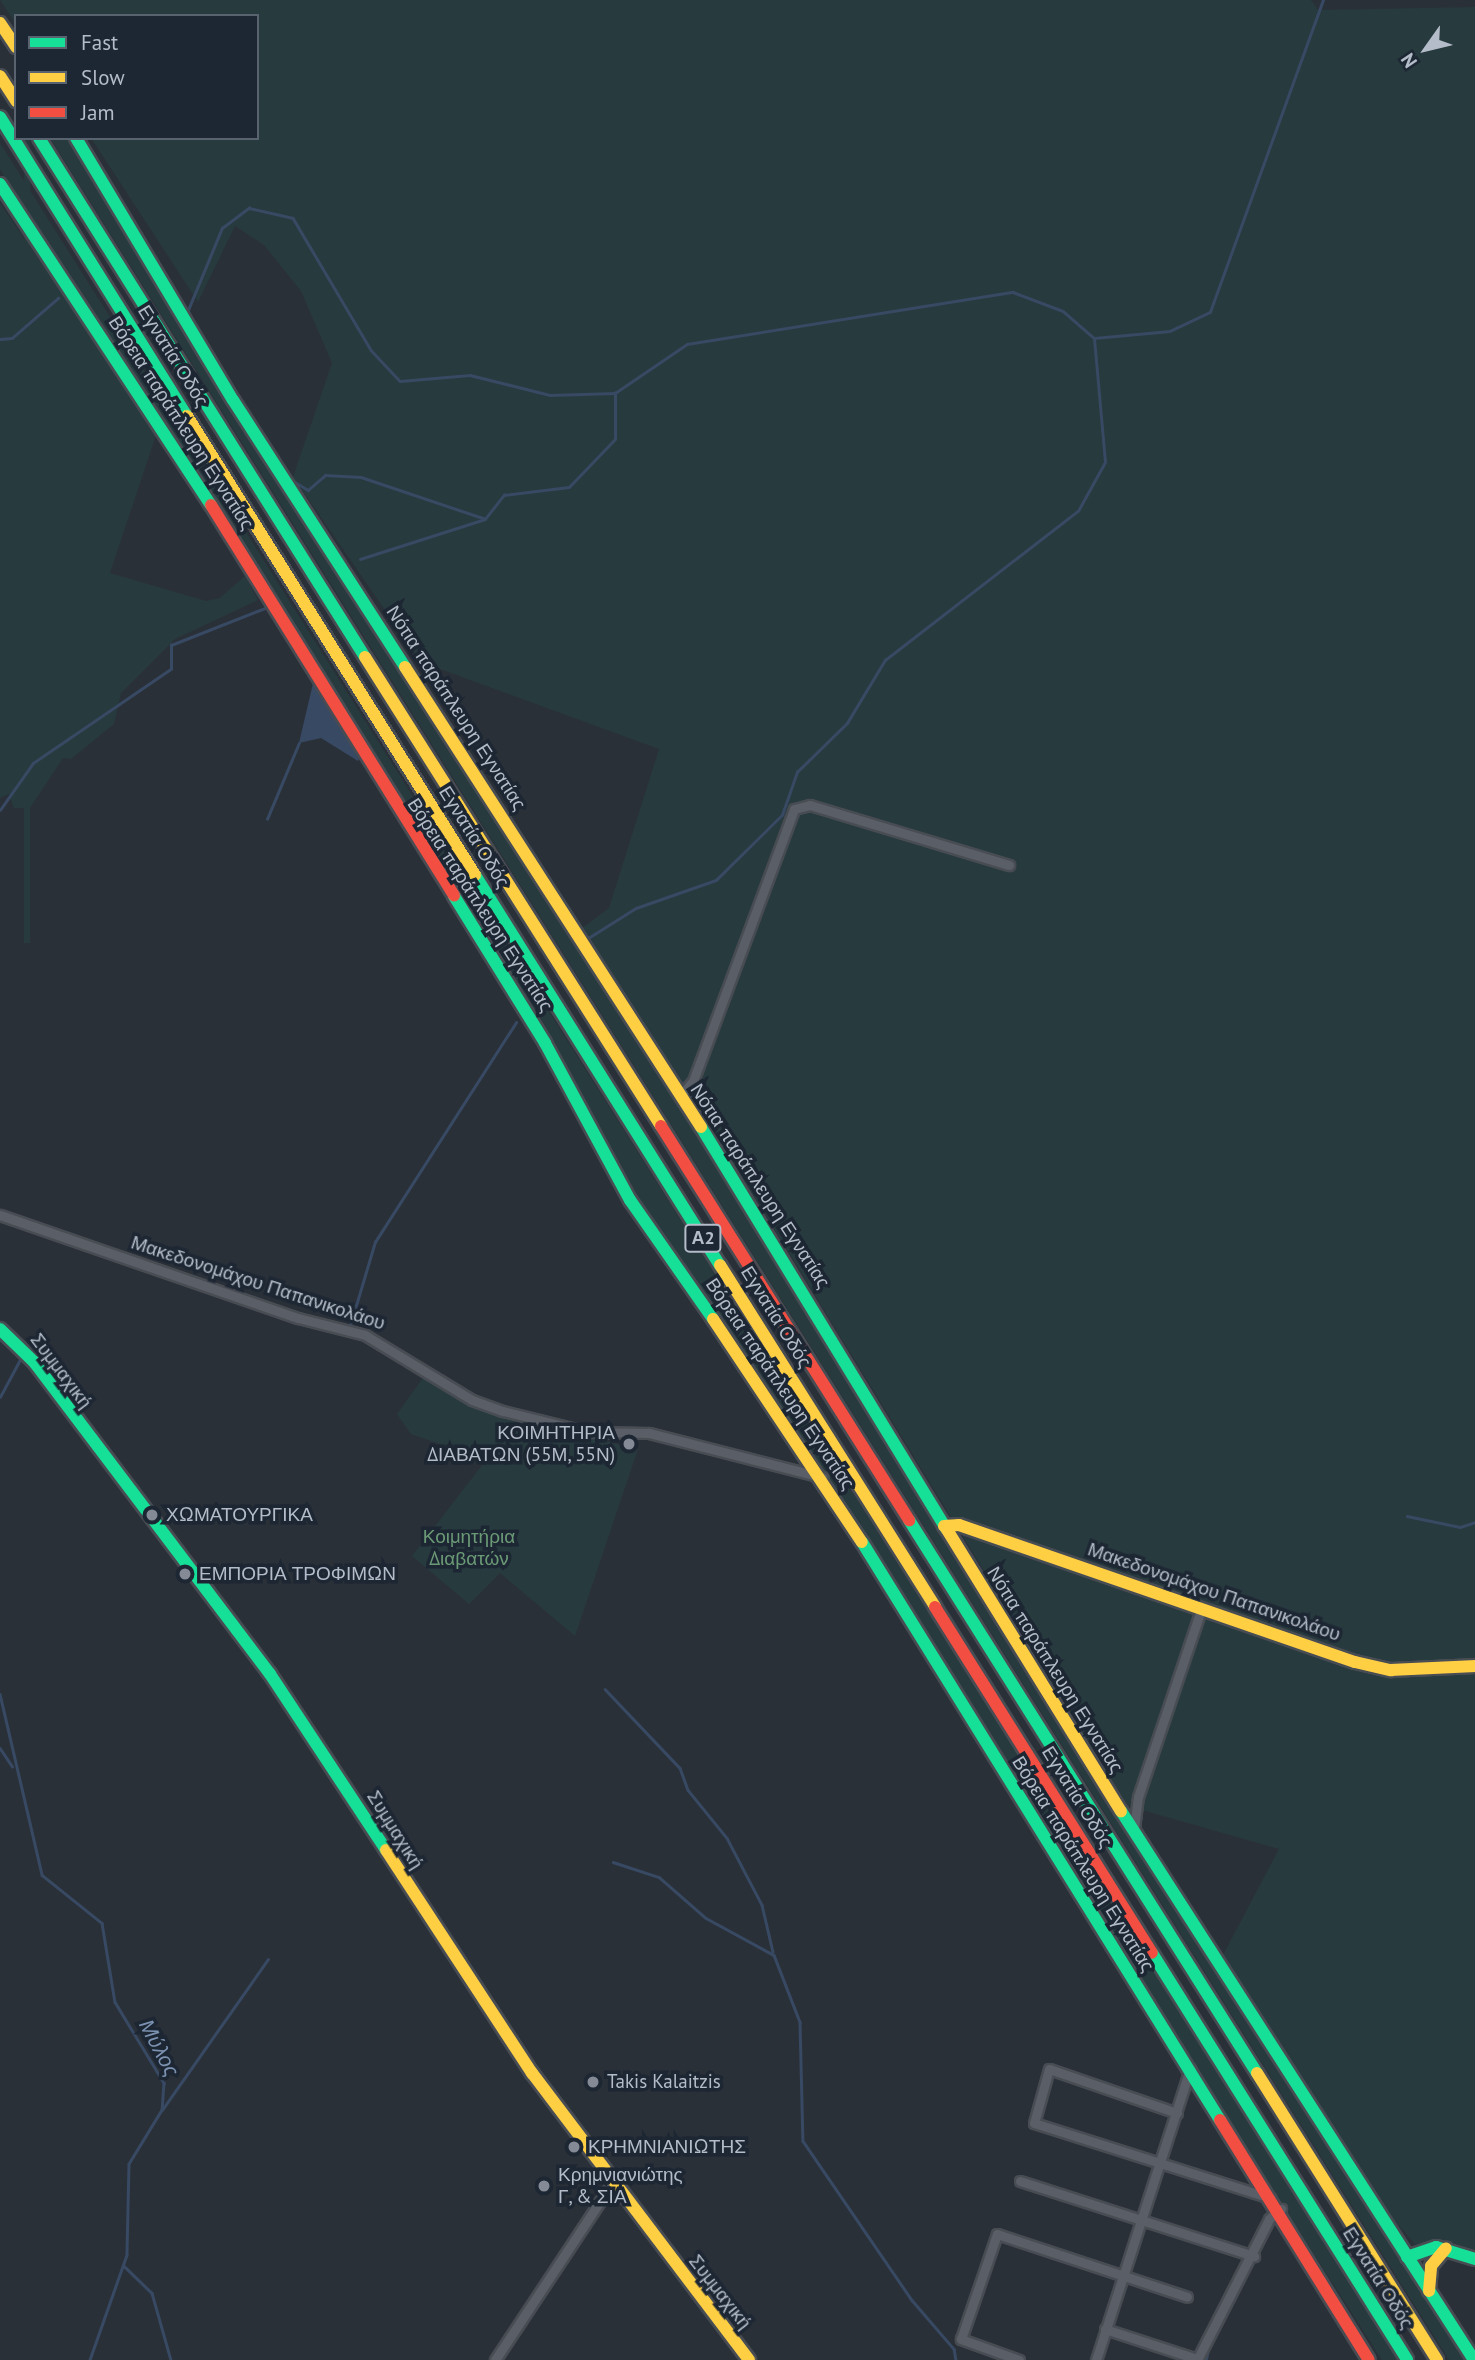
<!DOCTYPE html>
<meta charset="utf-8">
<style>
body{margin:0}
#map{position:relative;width:1475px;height:2360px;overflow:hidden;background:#2a3038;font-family:"PT Sans",sans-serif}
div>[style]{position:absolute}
.green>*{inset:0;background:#273a3e;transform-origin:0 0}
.water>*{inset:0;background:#384963}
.stream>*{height:2.5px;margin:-1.25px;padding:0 1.25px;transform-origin:1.25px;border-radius:1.25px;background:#384963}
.roads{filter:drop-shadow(2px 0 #484c53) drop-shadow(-2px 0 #484c53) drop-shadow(0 2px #484c53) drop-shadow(0 -2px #484c53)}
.street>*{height:9px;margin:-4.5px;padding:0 4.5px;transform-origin:4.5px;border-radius:4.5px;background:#5a5e66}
.fast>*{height:12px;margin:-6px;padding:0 6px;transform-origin:6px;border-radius:6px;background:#16e098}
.slow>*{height:12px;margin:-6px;padding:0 6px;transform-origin:6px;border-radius:6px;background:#ffcf43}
.jam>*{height:12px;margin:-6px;padding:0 6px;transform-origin:6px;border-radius:6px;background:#f24e42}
.dots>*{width:19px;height:19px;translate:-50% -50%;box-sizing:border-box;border:4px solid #1d2633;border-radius:50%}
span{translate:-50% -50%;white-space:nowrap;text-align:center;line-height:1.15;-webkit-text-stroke:7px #1d2633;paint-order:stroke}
.shield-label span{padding:2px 5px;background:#1d2633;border:2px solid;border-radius:5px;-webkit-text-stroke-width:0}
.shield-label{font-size:18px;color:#b4bcc9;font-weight:700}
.street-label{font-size:19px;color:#b4bcc9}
.poi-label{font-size:19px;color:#b4bcc9}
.right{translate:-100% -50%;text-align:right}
.left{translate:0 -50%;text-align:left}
.park-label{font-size:19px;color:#6b9a76}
.water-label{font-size:21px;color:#7c92b1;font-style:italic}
.legend{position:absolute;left:14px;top:14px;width:245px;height:126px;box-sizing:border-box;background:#1d2633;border:2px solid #59626f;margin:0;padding:9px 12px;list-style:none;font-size:21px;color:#b4bcc9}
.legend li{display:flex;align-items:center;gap:14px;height:35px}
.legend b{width:35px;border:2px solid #59626f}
.north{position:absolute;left:1391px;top:14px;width:70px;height:70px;-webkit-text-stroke:5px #1d2633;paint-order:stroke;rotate:236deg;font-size:19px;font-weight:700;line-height:28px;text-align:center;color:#b4bcc9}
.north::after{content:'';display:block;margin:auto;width:24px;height:32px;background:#b4bcc9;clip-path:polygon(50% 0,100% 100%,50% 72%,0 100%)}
</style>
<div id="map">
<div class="green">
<i style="clip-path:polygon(0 0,1311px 0,1318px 10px,1475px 7px,1475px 2252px,1452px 2242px,1415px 2244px,1392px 2218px,1222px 1957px,1279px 1849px,1128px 1806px,759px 1204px,578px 931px,609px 908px,659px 749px,421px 662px,293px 477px,332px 363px,301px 291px,264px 245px,235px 226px,198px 302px,91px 138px,257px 138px,257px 16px,16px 16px,16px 24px)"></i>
<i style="left:24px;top:138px;width:6px;height:805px"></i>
<i style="clip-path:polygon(50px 138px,70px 138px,629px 1030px,759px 1225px,1100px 1786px,1468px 2360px,1449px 2360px)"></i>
<i style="clip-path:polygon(0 143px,965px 1670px,1398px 2360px,1382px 2360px,1097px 1917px,821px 1467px,645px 1209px,543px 1022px,0 169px)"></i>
<i style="clip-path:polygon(0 203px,157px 432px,110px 573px,206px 601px,220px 598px,245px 576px,258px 600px,175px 639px,121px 693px,114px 724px,71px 759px,63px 758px,30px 808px,14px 808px,9px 794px,0 798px)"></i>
<i style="clip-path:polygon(425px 1375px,515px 1419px,638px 1449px,575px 1636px,500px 1573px,469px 1604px,412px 1556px,486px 1460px,411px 1434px,397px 1414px)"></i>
</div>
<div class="water">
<i style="clip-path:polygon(314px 679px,359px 759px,358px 761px,321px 738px,299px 743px)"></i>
</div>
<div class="stream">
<i style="left:188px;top:310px;width:89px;rotate:-67.5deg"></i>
<i style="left:222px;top:228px;width:34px;rotate:-37deg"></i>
<i style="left:249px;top:208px;width:45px;rotate:12.8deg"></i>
<i style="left:293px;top:218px;width:153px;rotate:59.4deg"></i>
<i style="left:371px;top:350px;width:42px;rotate:46.9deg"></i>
<i style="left:400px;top:381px;width:70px;rotate:-4.9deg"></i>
<i style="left:470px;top:375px;width:82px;rotate:14deg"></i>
<i style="left:550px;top:395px;width:65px;rotate:-1.8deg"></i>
<i style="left:615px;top:393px;width:87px;rotate:-34.2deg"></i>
<i style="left:687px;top:344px;width:330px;rotate:-9.1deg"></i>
<i style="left:1013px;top:292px;width:53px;rotate:20.8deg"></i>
<i style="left:1063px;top:311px;width:41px;rotate:41.1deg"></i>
<i style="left:1094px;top:338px;width:76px;rotate:-5.3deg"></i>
<i style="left:1170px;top:331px;width:44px;rotate:-25.4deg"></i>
<i style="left:1210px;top:312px;width:332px;rotate:-70.1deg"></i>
<i style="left:0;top:339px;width:12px;rotate:-5deg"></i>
<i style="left:12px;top:338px;width:61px;rotate:-41deg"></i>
<i style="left:292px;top:480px;width:19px;rotate:32deg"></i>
<i style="left:308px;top:490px;width:23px;rotate:-41deg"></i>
<i style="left:325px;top:475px;width:36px;rotate:3deg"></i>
<i style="left:361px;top:477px;width:129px;rotate:18.6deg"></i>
<i style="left:360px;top:559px;width:131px;rotate:-17.7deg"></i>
<i style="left:485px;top:519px;width:31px;rotate:-52deg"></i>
<i style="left:504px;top:495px;width:65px;rotate:-7deg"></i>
<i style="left:569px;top:487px;width:66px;rotate:-46.2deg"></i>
<i style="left:615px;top:439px;width:46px;rotate:-90deg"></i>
<i style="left:0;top:810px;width:57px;rotate:-54.9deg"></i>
<i style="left:33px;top:763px;width:167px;rotate:-34.3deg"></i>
<i style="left:171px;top:669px;width:24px;rotate:-90deg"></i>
<i style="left:171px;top:645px;width:101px;rotate:-21.5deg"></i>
<i style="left:267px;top:819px;width:82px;rotate:-67.2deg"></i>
<i style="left:585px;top:940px;width:60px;rotate:-32.1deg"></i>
<i style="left:636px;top:908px;width:85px;rotate:-19.3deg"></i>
<i style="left:716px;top:880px;width:93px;rotate:-44.6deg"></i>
<i style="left:782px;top:815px;width:46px;rotate:-70.8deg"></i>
<i style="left:797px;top:772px;width:70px;rotate:-44.4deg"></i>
<i style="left:847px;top:723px;width:74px;rotate:-58.9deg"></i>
<i style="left:885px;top:660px;width:244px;rotate:-37.7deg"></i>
<i style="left:1078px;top:511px;width:56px;rotate:-61.1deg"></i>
<i style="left:1105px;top:462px;width:123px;rotate:-95.1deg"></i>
<i style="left:349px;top:1329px;width:91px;rotate:-73.4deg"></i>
<i style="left:375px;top:1242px;width:261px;rotate:-57.3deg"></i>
<i style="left:0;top:1397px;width:47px;rotate:-61.8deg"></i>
<i style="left:1407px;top:1516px;width:54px;rotate:11.7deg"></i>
<i style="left:1460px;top:1527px;width:16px;rotate:-18deg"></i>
<i style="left:605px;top:1689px;width:109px;rotate:46.5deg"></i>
<i style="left:680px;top:1768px;width:23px;rotate:70deg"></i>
<i style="left:688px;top:1790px;width:62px;rotate:50.9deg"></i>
<i style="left:727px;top:1838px;width:76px;rotate:62.4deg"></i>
<i style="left:762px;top:1905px;width:48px;rotate:76.8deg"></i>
<i style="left:0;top:1694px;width:186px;rotate:76.9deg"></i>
<i style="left:42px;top:1875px;width:77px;rotate:38.7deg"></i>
<i style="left:102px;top:1923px;width:80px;rotate:80.7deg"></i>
<i style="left:115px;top:2002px;width:95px;rotate:58.8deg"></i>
<i style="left:164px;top:2083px;width:27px;rotate:94deg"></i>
<i style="left:162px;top:2110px;width:63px;rotate:121.4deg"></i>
<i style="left:129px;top:2164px;width:91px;rotate:91.3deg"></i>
<i style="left:127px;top:2255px;width:111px;rotate:109.4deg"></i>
<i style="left:0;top:1748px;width:22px;rotate:56deg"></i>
<i style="left:613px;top:1862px;width:48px;rotate:18.1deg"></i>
<i style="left:659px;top:1877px;width:62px;rotate:41.1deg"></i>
<i style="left:706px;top:1918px;width:77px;rotate:28.6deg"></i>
<i style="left:774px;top:1955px;width:72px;rotate:68.8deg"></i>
<i style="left:800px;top:2022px;width:119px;rotate:88.6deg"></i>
<i style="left:803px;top:2141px;width:193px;rotate:55.6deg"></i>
<i style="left:912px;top:2300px;width:65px;rotate:49.4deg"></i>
<i style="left:954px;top:2349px;width:11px;rotate:80deg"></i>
<i style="left:162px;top:2110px;width:184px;rotate:-54.9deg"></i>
<i style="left:124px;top:2266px;width:39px;rotate:44deg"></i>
<i style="left:152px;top:2293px;width:70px;rotate:74.2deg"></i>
<i style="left:1206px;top:2360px;width:11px;rotate:-80deg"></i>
</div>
<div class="roads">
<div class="street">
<i style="left:680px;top:1096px;width:20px;rotate:-49deg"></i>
<i style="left:693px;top:1081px;width:290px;rotate:-69.6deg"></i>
<i style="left:794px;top:809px;width:16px;rotate:-14deg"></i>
<i style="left:810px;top:805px;width:208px;rotate:16.8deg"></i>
<i style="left:0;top:1215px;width:315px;rotate:19.1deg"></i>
<i style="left:298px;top:1318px;width:69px;rotate:14.2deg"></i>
<i style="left:365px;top:1335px;width:125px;rotate:31.3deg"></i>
<i style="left:472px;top:1400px;width:33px;rotate:20deg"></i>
<i style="left:503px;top:1411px;width:88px;rotate:13.9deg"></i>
<i style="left:588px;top:1432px;width:61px;rotate:0.9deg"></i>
<i style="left:649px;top:1433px;width:179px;rotate:14.3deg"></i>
<i style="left:1134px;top:1829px;width:32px;rotate:-83deg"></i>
<i style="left:1138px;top:1797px;width:200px;rotate:-71.4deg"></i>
<i style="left:1177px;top:2113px;width:135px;rotate:-161deg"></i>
<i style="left:1049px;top:2069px;width:56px;rotate:105.5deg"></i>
<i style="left:1034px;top:2123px;width:248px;rotate:17.6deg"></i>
<i style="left:1020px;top:2181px;width:246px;rotate:17.8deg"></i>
<i style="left:1105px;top:2329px;width:97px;rotate:18.1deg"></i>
<i style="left:495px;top:2360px;width:212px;rotate:-56.5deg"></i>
<i style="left:1019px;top:2360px;width:62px;rotate:-160.1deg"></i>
<i style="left:961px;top:2339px;width:111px;rotate:-71.1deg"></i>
<i style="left:997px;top:2234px;width:200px;rotate:18.3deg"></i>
<i style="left:1096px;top:2360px;width:306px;rotate:-72.1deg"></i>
<i style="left:1197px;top:2360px;width:158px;rotate:-62.9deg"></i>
<i style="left:1269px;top:2219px;width:16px;rotate:-40deg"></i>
</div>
<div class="fast">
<i style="left:0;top:117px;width:353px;rotate:58deg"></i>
<i style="left:39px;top:138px;width:613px;rotate:57.87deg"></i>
<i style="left:76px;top:138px;width:305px;rotate:59.1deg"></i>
<i style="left:233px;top:400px;width:318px;rotate:57.2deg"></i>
<i style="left:0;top:184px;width:384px;rotate:56.7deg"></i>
<i style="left:475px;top:875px;width:461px;rotate:57.9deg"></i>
<i style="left:454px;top:896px;width:173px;rotate:58.2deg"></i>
<i style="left:545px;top:1043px;width:179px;rotate:61.6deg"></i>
<i style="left:630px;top:1200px;width:145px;rotate:55.1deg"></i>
<i style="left:701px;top:1127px;width:470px;rotate:58.6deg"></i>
<i style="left:0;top:1329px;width:47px;rotate:44.1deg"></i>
<i style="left:34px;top:1362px;width:391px;rotate:52.9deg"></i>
<i style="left:270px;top:1674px;width:211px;rotate:56.6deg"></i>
<i style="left:909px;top:1520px;width:653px;rotate:57.82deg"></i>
<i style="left:862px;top:1542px;width:680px;rotate:58.23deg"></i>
<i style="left:1121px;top:1811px;width:653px;rotate:57.26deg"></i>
<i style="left:1152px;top:1953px;width:480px;rotate:57.9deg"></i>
<i style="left:1407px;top:2257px;width:31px;rotate:-19deg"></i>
<i style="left:1436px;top:2247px;width:41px;rotate:17.1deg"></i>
</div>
<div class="slow">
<i style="left:0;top:23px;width:29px;rotate:56deg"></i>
<i style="left:0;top:76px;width:30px;rotate:57deg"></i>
<i style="left:187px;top:416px;width:542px;rotate:57.89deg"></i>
<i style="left:365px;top:657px;width:555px;rotate:57.74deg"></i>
<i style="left:405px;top:667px;width:547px;rotate:57.24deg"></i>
<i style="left:720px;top:1265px;width:404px;rotate:57.8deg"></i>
<i style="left:713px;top:1319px;width:268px;rotate:56.3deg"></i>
<i style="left:944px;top:1526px;width:15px;rotate:-4deg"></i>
<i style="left:959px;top:1525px;width:419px;rotate:19.1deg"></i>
<i style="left:1355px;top:1662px;width:37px;rotate:13deg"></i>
<i style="left:1391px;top:1670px;width:84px;rotate:-2.7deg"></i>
<i style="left:946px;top:1528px;width:333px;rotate:58.3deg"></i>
<i style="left:386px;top:1850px;width:267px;rotate:56.8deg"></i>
<i style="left:532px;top:2073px;width:360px;rotate:52.9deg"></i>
<i style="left:1257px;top:2073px;width:339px;rotate:57.9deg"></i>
<i style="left:1429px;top:2291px;width:25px;rotate:-85deg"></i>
<i style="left:1431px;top:2266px;width:23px;rotate:-50deg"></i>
</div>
<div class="jam">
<i style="left:211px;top:505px;width:460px;rotate:58.1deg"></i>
<i style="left:661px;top:1126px;width:466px;rotate:57.8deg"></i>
<i style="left:935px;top:1607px;width:408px;rotate:57.9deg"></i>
<i style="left:1220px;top:2120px;width:282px;rotate:58.2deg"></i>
</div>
</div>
<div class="dots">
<i style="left:629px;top:1444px;background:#848b96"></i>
<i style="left:152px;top:1515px;background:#848b96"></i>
<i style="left:185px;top:1574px;background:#848b96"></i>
<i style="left:593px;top:2082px;background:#848b96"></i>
<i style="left:574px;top:2147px;background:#848b96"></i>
<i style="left:544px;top:2186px;background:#848b96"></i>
</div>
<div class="shield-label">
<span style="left:703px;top:1238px">Α2</span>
</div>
<div class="street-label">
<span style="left:173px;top:356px;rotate:58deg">Εγνατία Οδός</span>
<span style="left:181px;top:423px;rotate:57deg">Βόρεια παράπλευρη Εγνατίας</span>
<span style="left:456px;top:708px;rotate:57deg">Νότια παράπλευρη Εγνατίας</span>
<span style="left:474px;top:837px;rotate:58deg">Εγνατία Οδός</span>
<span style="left:480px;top:905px;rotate:57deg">Βόρεια παράπλευρη Εγνατίας</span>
<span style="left:760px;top:1186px;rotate:57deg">Νότια παράπλευρη Εγνατίας</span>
<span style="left:258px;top:1283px;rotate:18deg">Μακεδονομάχου Παπανικολάου</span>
<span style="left:776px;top:1317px;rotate:58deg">Εγνατία Οδός</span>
<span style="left:61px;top:1371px;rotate:53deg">Συμμαχική</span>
<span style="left:780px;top:1384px;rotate:56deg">Βόρεια παράπλευρη Εγνατίας</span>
<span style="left:1214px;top:1592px;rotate:19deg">Μακεδονομάχου Παπανικολάου</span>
<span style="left:1055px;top:1670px;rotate:58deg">Νότια παράπλευρη Εγνατίας</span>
<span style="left:1077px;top:1797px;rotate:58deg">Εγνατία Οδός</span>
<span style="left:395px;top:1830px;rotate:58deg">Συμμαχική</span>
<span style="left:1083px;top:1864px;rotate:58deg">Βόρεια παράπλευρη Εγνατίας</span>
<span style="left:1378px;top:2278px;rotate:58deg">Εγνατία Οδός</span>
<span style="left:720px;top:2292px;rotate:52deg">Συμμαχική</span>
</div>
<div class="poi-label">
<span class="right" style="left:615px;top:1444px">ΚΟΙΜΗΤΗΡΙΑ<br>ΔΙΑΒΑΤΩΝ (55Μ, 55Ν)</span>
<span class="left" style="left:166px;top:1515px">ΧΩΜΑΤΟΥΡΓΙΚΑ</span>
<span class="left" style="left:199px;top:1574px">ΕΜΠΟΡΙΑ ΤΡΟΦΙΜΩΝ</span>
<span class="left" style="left:607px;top:2082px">Takis Kalaitzis</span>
<span class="left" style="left:588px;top:2147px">ΚΡΗΜΝΙΑΝΙΩΤΗΣ</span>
<span class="left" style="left:558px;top:2186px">Κρημνιανιώτης<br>Γ, &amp; ΣΙΑ</span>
</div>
<div class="park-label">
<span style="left:469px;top:1548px">Κοιμητήρια<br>Διαβατών</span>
</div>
<div class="water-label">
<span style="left:159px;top:2048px;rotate:62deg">Μύλος</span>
</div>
<ul class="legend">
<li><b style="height:9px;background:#16e098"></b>Fast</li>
<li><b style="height:9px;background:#ffcf43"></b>Slow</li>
<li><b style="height:9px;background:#f24e42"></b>Jam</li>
</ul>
<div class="north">N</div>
</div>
